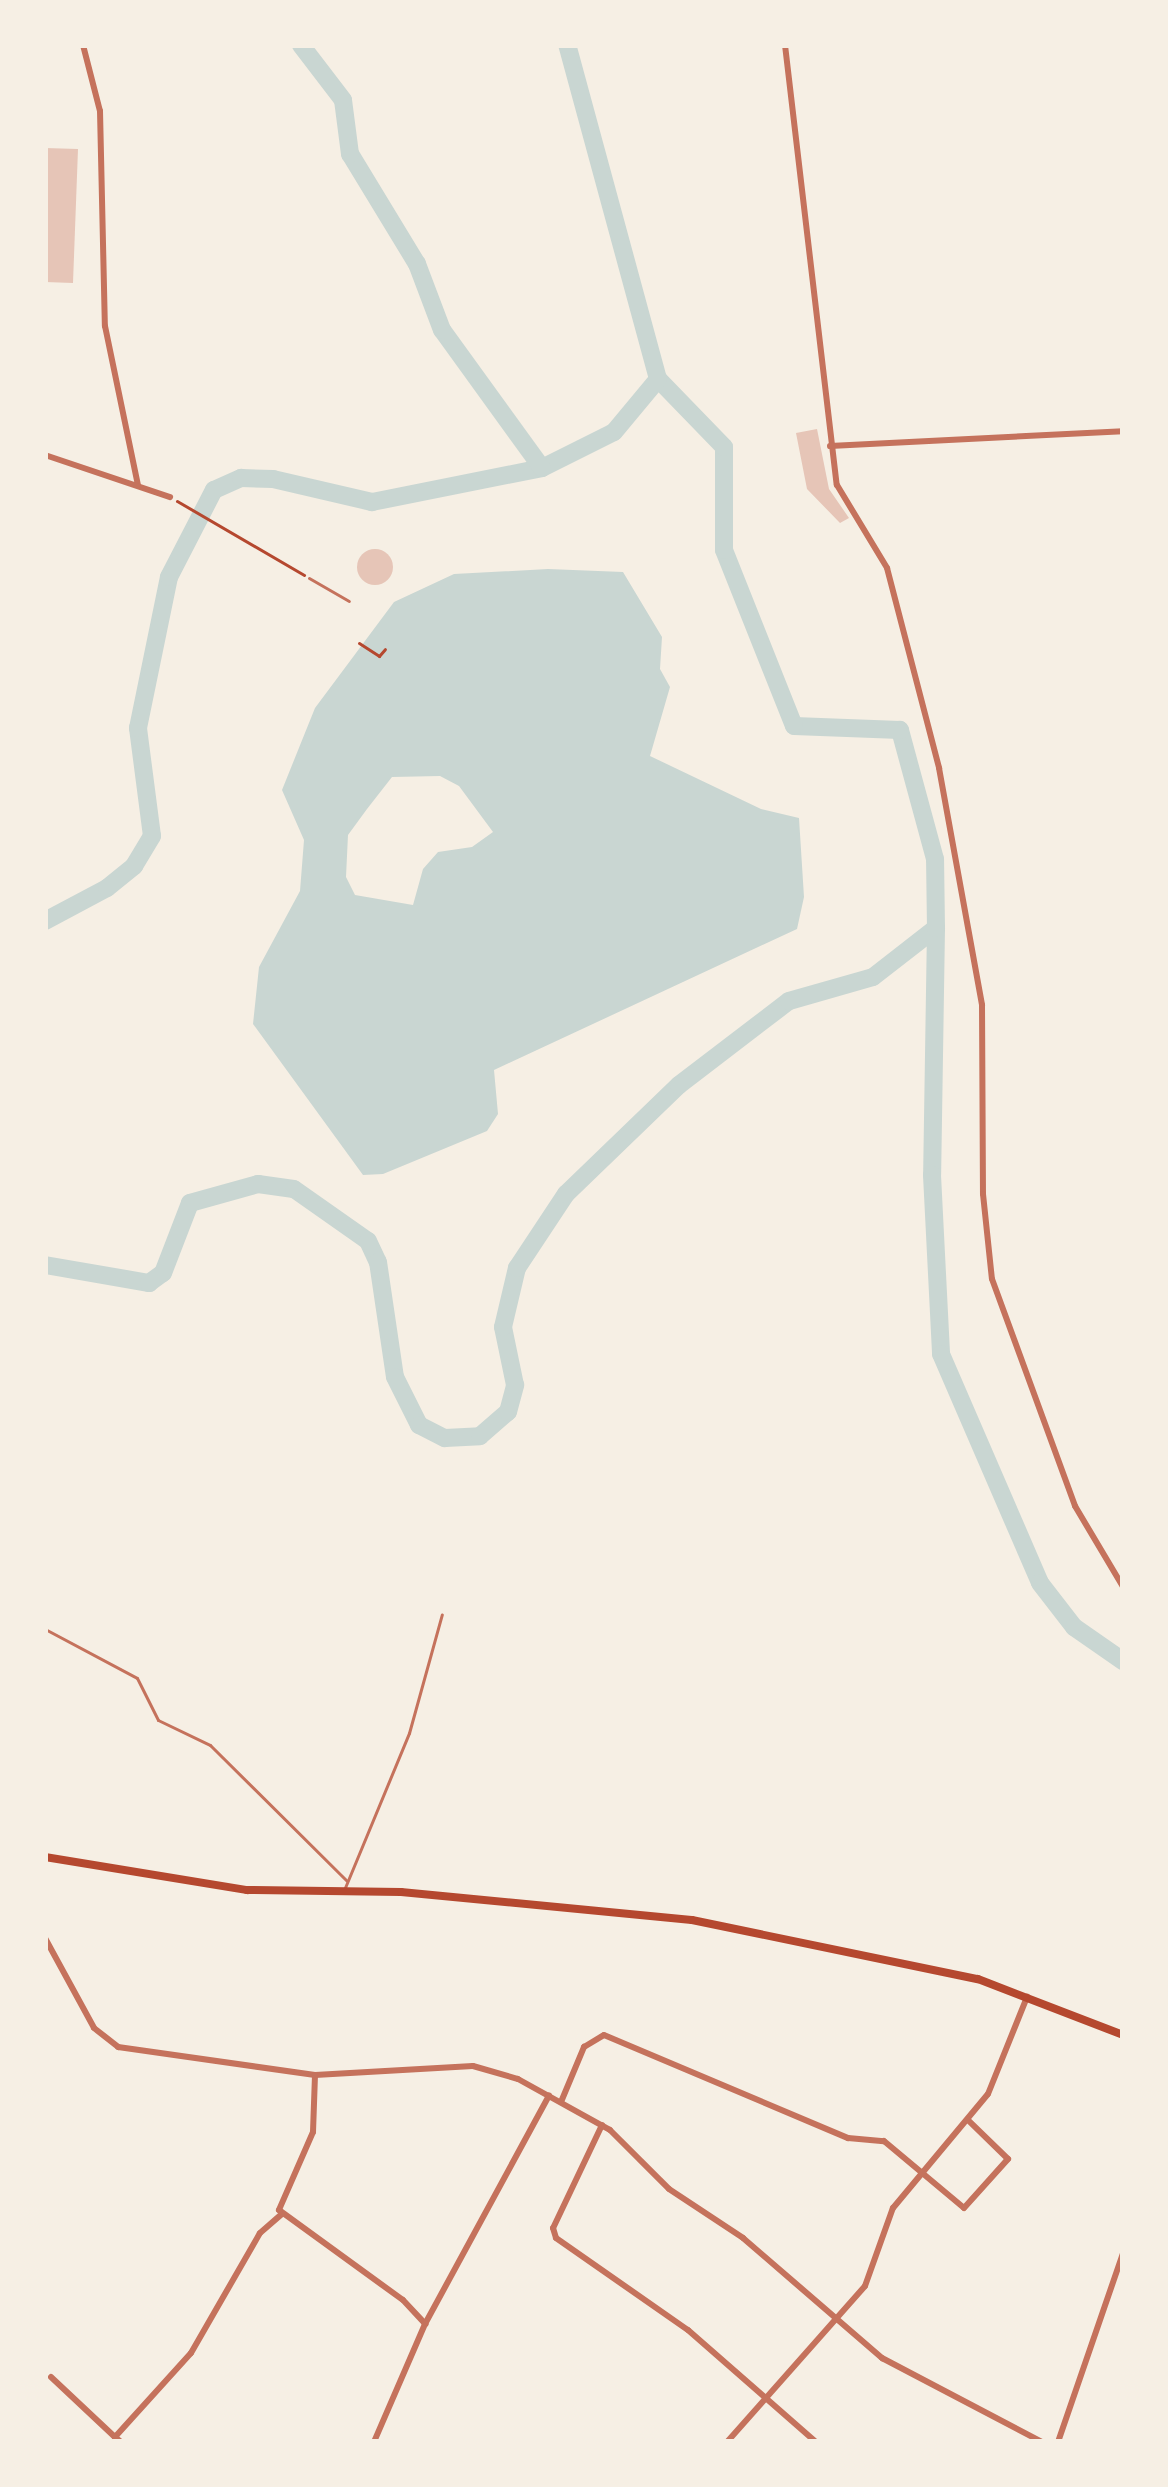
<!DOCTYPE html>
<style>
body{margin:0}
#map{position:relative;width:1168px;height:2487px;overflow:hidden;background:#f6efe4;font-family:Karla,sans-serif}
div>[style]{position:absolute}
.water>*{inset:0;background:#c9d6d2}
.river>*{height:18px;margin:-9px;padding:0 9px;transform-origin:9px;border-radius:9px;background:#c9d6d2}
.building>*{inset:0;background:#e6c5b7}
.round{border-radius:50%}
.path>*{height:3px;margin:-1.5px;padding:0 1.5px;transform-origin:1.5px;border-radius:1.5px;background:#b5482f}
.service>*{height:3px;margin:-1.5px;padding:0 1.5px;transform-origin:1.5px;border-radius:1.5px;background:#c5725c}
.minor>*{height:6px;margin:-3px;padding:0 3px;transform-origin:3px;border-radius:3px;background:#c5725c}
.secondary>*{height:8px;margin:-4px;padding:0 4px;transform-origin:4px;border-radius:4px;background:#b5482f}
span{translate:-50% -50%;white-space:nowrap;text-align:center;line-height:1.15;-webkit-text-stroke:9px #f6efe4;paint-order:stroke}
.frame{position:absolute;inset:0;border:48px solid #f6efe4;pointer-events:none}
</style>
<div id="map">
<div class="water">
<i style="clip-path:polygon(evenodd,548px 569px,623px 572px,662px 637px,660px 669px,670px 687px,650px 756px,761px 809px,799px 818px,804px 897px,797px 929px,494px 1070px,498px 1114px,487px 1131px,383px 1174px,363px 1175px,253px 1024px,259px 967px,300px 891px,304px 840px,282px 790px,315px 708px,394px 602px,454px 574px,548px 569px,440px 776px,459px 786px,493px 832px,472px 847px,438px 852px,423px 869px,413px 905px,355px 895px,346px 877px,348px 835px,367px 809px,392px 777px,440px 776px)"></i>
</div>
<div class="river">
<i style="left:542px;top:468px;width:80px;rotate:-26.6deg"></i>
<i style="left:614px;top:432px;width:69px;rotate:-50.3deg"></i>
<i style="left:45px;top:921px;width:70px;rotate:-28deg"></i>
<i style="left:107px;top:888px;width:35px;rotate:-39deg"></i>
<i style="left:134px;top:866px;width:35px;rotate:-59deg"></i>
<i style="left:152px;top:836px;width:109px;rotate:-97.4deg"></i>
<i style="left:138px;top:728px;width:154px;rotate:-78.4deg"></i>
<i style="left:169px;top:577px;width:98px;rotate:-62.7deg"></i>
<i style="left:214px;top:490px;width:30px;rotate:-24deg"></i>
<i style="left:241px;top:478px;width:32px;rotate:2deg"></i>
<i style="left:273px;top:479px;width:102px;rotate:13.1deg"></i>
<i style="left:372px;top:502px;width:173px;rotate:-11.3deg"></i>
<i style="left:542px;top:468px;width:170px;rotate:-125.9deg"></i>
<i style="left:442px;top:330px;width:71px;rotate:-110.7deg"></i>
<i style="left:417px;top:264px;width:129px;rotate:-121.3deg"></i>
<i style="left:350px;top:154px;width:54px;rotate:-97.4deg"></i>
<i style="left:343px;top:100px;width:69px;rotate:-127.4deg"></i>
<i style="left:936px;top:928px;width:247px;rotate:90.9deg"></i>
<i style="left:932px;top:1175px;width:179px;rotate:87.1deg"></i>
<i style="left:941px;top:1354px;width:249px;rotate:66.6deg"></i>
<i style="left:1040px;top:1583px;width:56px;rotate:52.3deg"></i>
<i style="left:1074px;top:1627px;width:60px;rotate:34.8deg"></i>
<i style="left:45px;top:1265px;width:106px;rotate:9.8deg"></i>
<i style="left:149px;top:1283px;width:17px;rotate:-36deg"></i>
<i style="left:163px;top:1273px;width:75px;rotate:-68.9deg"></i>
<i style="left:190px;top:1203px;width:71px;rotate:-15.6deg"></i>
<i style="left:258px;top:1184px;width:36px;rotate:8deg"></i>
<i style="left:294px;top:1189px;width:90px;rotate:35.1deg"></i>
<i style="left:368px;top:1241px;width:23px;rotate:65deg"></i>
<i style="left:378px;top:1262px;width:116px;rotate:81.6deg"></i>
<i style="left:395px;top:1377px;width:54px;rotate:63.4deg"></i>
<i style="left:419px;top:1425px;width:29px;rotate:27deg"></i>
<i style="left:445px;top:1438px;width:35px;rotate:-3deg"></i>
<i style="left:480px;top:1436px;width:37px;rotate:-41deg"></i>
<i style="left:508px;top:1412px;width:28px;rotate:-75deg"></i>
<i style="left:515px;top:1385px;width:59px;rotate:-101.7deg"></i>
<i style="left:503px;top:1327px;width:61px;rotate:-76.7deg"></i>
<i style="left:517px;top:1268px;width:89px;rotate:-56.5deg"></i>
<i style="left:566px;top:1194px;width:157px;rotate:-44deg"></i>
<i style="left:679px;top:1085px;width:138px;rotate:-37.4deg"></i>
<i style="left:789px;top:1001px;width:87px;rotate:-15.9deg"></i>
<i style="left:873px;top:977px;width:80px;rotate:-37.9deg"></i>
<i style="left:936px;top:928px;width:69px;rotate:-90.8deg"></i>
<i style="left:935px;top:859px;width:134px;rotate:-105.2deg"></i>
<i style="left:900px;top:730px;width:106px;rotate:-177.8deg"></i>
<i style="left:794px;top:726px;width:189px;rotate:-111.7deg"></i>
<i style="left:724px;top:550px;width:103px;rotate:-90deg"></i>
<i style="left:724px;top:447px;width:95px;rotate:-134.1deg"></i>
<i style="left:658px;top:379px;width:346px;rotate:-105.2deg"></i>
</div>
<div class="building">
<i style="clip-path:polygon(45px 148px,78px 149px,73px 283px,45px 282px)"></i>
<i style="clip-path:polygon(817px 429px,829px 489px,849px 518px,840px 523px,807px 489px,796px 433px)"></i>
<i class="round" style="left:357px;top:549px;width:36px;height:36px"></i>
</div>
<div class="path">
<i style="left:177px;top:501px;width:147px;rotate:30.2deg"></i>
<i style="left:359px;top:643px;width:24px;rotate:33deg"></i>
<i style="left:379px;top:656px;width:9px;rotate:-49deg"></i>
</div>
<div class="service">
<i style="left:309px;top:578px;width:46px;rotate:29.9deg"></i>
<i style="left:45px;top:1629px;width:104px;rotate:28deg"></i>
<i style="left:137px;top:1678px;width:47px;rotate:63.4deg"></i>
<i style="left:158px;top:1720px;width:58px;rotate:25.7deg"></i>
<i style="left:210px;top:1745px;width:192px;rotate:44.8deg"></i>
<i style="left:344px;top:1890px;width:170px;rotate:-67.5deg"></i>
<i style="left:409px;top:1733px;width:123px;rotate:-74.5deg"></i>
</div>
<div class="minor">
<i style="left:83px;top:45px;width:68px;rotate:75.6deg"></i>
<i style="left:100px;top:111px;width:215px;rotate:88.7deg"></i>
<i style="left:105px;top:326px;width:162px;rotate:78.3deg"></i>
<i style="left:785px;top:45px;width:443px;rotate:83.3deg"></i>
<i style="left:837px;top:485px;width:97px;rotate:58.9deg"></i>
<i style="left:887px;top:568px;width:207px;rotate:75.4deg"></i>
<i style="left:939px;top:768px;width:241px;rotate:79.7deg"></i>
<i style="left:982px;top:1005px;width:189px;rotate:89.7deg"></i>
<i style="left:983px;top:1194px;width:85px;rotate:84deg"></i>
<i style="left:992px;top:1279px;width:242px;rotate:69.9deg"></i>
<i style="left:1075px;top:1506px;width:94px;rotate:59.3deg"></i>
<i style="left:830px;top:446px;width:293px;rotate:-2.9deg"></i>
<i style="left:45px;top:455px;width:132px;rotate:18.6deg"></i>
<i style="left:45px;top:1938px;width:102px;rotate:61.4deg"></i>
<i style="left:94px;top:2028px;width:31px;rotate:38deg"></i>
<i style="left:118px;top:2047px;width:199px;rotate:8.1deg"></i>
<i style="left:315px;top:2075px;width:158px;rotate:-3.3deg"></i>
<i style="left:473px;top:2066px;width:47px;rotate:16.1deg"></i>
<i style="left:518px;top:2079px;width:105px;rotate:29deg"></i>
<i style="left:610px;top:2130px;width:83px;rotate:45deg"></i>
<i style="left:669px;top:2189px;width:89px;rotate:33.5deg"></i>
<i style="left:743px;top:2238px;width:184px;rotate:40.8deg"></i>
<i style="left:882px;top:2358px;width:181px;rotate:27.7deg"></i>
<i style="left:315px;top:2075px;width:57px;rotate:92deg"></i>
<i style="left:313px;top:2132px;width:85px;rotate:113.6deg"></i>
<i style="left:279px;top:2210px;width:153px;rotate:36deg"></i>
<i style="left:403px;top:2300px;width:33px;rotate:47deg"></i>
<i style="left:425px;top:2324px;width:129px;rotate:113.4deg"></i>
<i style="left:561px;top:2102px;width:60px;rotate:-67.3deg"></i>
<i style="left:584px;top:2047px;width:23px;rotate:-31deg"></i>
<i style="left:604px;top:2035px;width:265px;rotate:22.9deg"></i>
<i style="left:848px;top:2138px;width:36px;rotate:5deg"></i>
<i style="left:884px;top:2141px;width:104px;rotate:39.9deg"></i>
<i style="left:964px;top:2208px;width:66px;rotate:-48.1deg"></i>
<i style="left:1008px;top:2159px;width:54px;rotate:-135.7deg"></i>
<i style="left:602px;top:2125px;width:114px;rotate:115.4deg"></i>
<i style="left:553px;top:2228px;width:10px;rotate:73deg"></i>
<i style="left:556px;top:2238px;width:161px;rotate:34.9deg"></i>
<i style="left:688px;top:2330px;width:170px;rotate:41.2deg"></i>
<i style="left:425px;top:2324px;width:260px;rotate:-61.5deg"></i>
<i style="left:51px;top:2377px;width:88px;rotate:43.2deg"></i>
<i style="left:121px;top:2442px;width:8px;rotate:-140deg"></i>
<i style="left:115px;top:2437px;width:113px;rotate:-47.9deg"></i>
<i style="left:191px;top:2353px;width:138px;rotate:-60.1deg"></i>
<i style="left:260px;top:2233px;width:28px;rotate:-41deg"></i>
<i style="left:727px;top:2442px;width:208px;rotate:-48.5deg"></i>
<i style="left:865px;top:2286px;width:83px;rotate:-70.3deg"></i>
<i style="left:893px;top:2208px;width:148px;rotate:-50.2deg"></i>
<i style="left:988px;top:2094px;width:105px;rotate:-68.1deg"></i>
<i style="left:1058px;top:2442px;width:200px;rotate:-71deg"></i>
</div>
<div class="secondary">
<i style="left:45px;top:1857px;width:205px;rotate:9.3deg"></i>
<i style="left:247px;top:1890px;width:154px;rotate:0.7deg"></i>
<i style="left:401px;top:1892px;width:292px;rotate:5.5deg"></i>
<i style="left:692px;top:1920px;width:292px;rotate:11.7deg"></i>
<i style="left:978px;top:1979px;width:155px;rotate:21.1deg"></i>
</div>
<div class="frame"></div>
</div>
